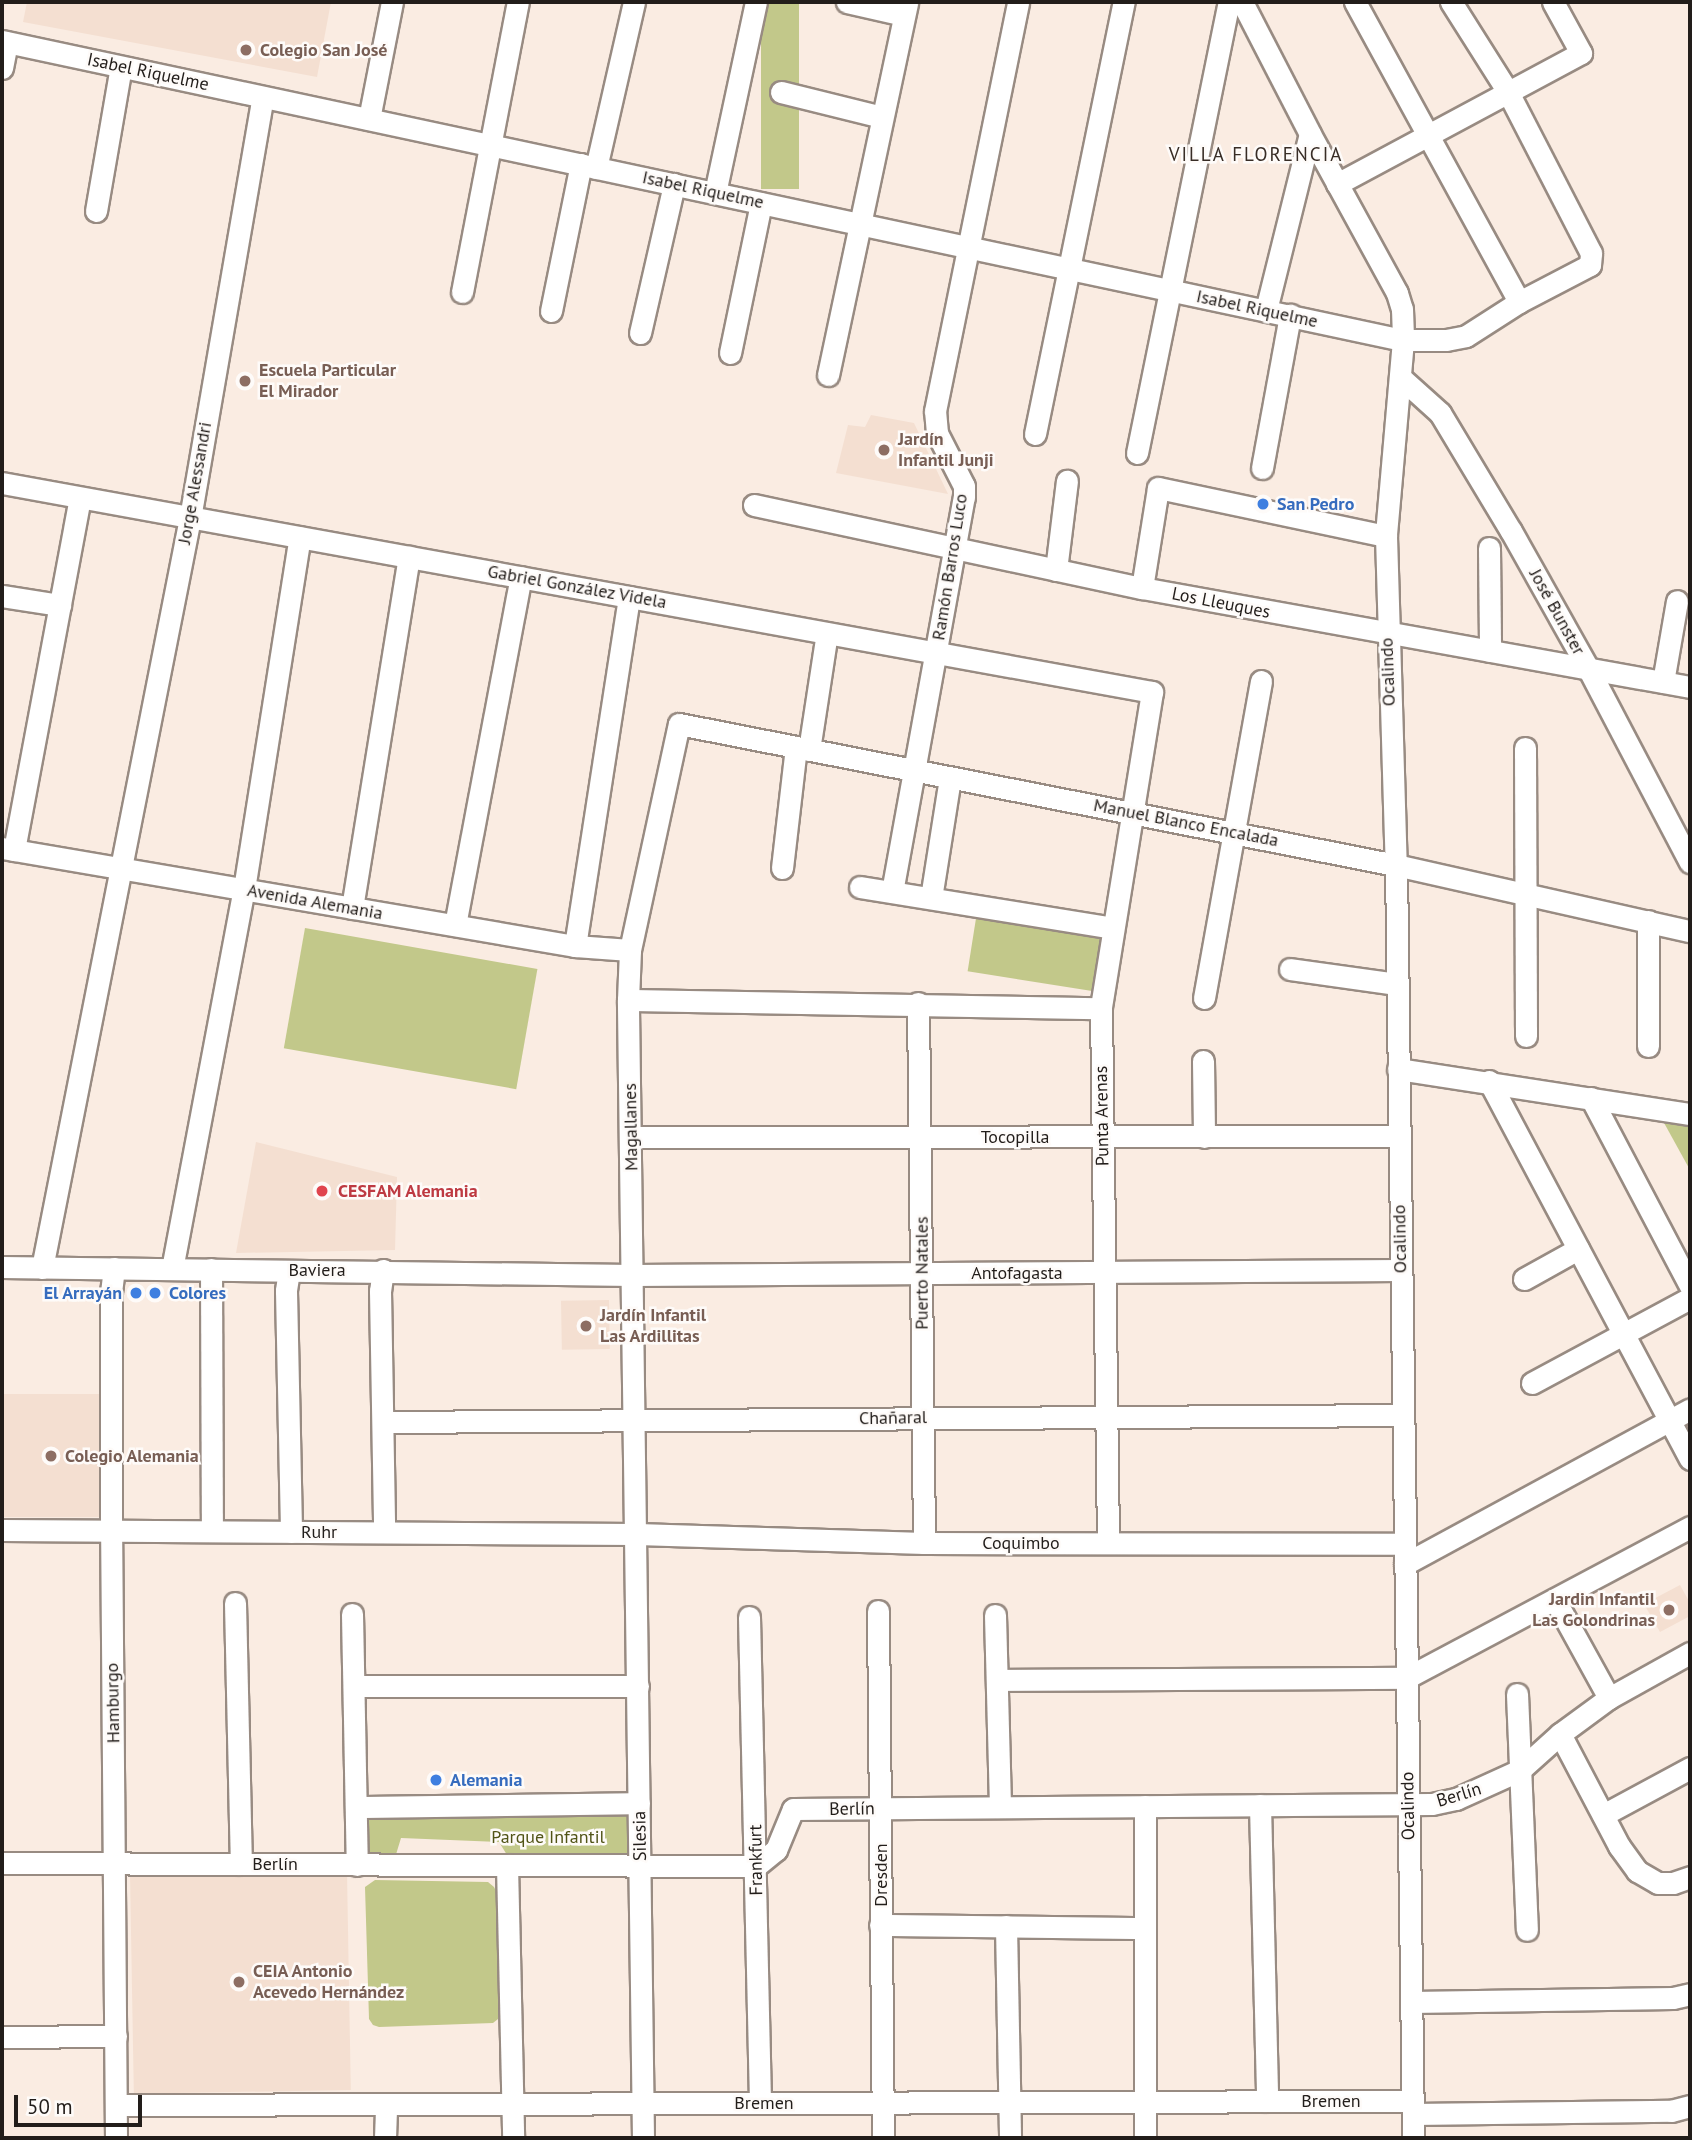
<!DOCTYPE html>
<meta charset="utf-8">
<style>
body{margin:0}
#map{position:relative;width:1692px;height:2140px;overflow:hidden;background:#faece2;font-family:"PT Sans",sans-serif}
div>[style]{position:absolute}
.built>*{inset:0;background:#f4dfd1;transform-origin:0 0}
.green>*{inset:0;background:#c2c88a;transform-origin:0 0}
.roads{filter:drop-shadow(2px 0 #988b82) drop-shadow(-2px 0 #988b82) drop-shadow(0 2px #988b82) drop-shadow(0 -2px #988b82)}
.minor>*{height:21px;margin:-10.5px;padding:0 10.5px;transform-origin:10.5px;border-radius:10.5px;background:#fff}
.dots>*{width:19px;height:19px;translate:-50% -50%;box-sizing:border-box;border:4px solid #fefbf9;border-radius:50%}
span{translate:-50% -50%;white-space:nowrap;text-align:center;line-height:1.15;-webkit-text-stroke:5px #fefbf9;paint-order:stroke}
.education-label{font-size:18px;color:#785e54;font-weight:700}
.left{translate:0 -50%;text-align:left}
.right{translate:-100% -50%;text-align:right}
.street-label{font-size:18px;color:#221d1a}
.shop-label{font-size:18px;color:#366cbe;font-weight:700}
.health-label{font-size:18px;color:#be3a42;font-weight:700}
.park-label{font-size:18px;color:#515417}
.neighbourhood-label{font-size:19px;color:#382d26;letter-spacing:2px}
.frame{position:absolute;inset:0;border:4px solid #221d1a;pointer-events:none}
.scale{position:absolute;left:14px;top:2095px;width:128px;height:32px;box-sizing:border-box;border:4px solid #221d1a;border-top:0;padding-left:9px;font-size:21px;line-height:24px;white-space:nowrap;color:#221d1a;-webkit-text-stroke:5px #fefbf9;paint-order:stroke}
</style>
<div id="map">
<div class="built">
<i style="clip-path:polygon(27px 2px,331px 2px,317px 77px,23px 22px)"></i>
<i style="clip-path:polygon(871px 415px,914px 423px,948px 494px,836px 473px,848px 425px,865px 427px)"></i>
<i style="clip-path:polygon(256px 1142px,397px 1177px,395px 1250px,236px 1253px)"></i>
<i style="left:609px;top:1300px;width:49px;height:48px;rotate:89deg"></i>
<i style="left:2px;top:1394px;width:98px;height:123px"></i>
<i style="clip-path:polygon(1680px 1585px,1690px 1603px,1690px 1616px,1660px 1632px,1644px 1604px)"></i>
<i style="left:347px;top:1872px;width:218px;height:217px;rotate:89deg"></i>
</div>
<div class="green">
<i style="left:761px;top:2px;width:38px;height:187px"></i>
<i style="left:977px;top:912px;width:126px;height:60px;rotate:9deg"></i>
<i style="left:305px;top:928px;width:236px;height:122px;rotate:10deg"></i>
<i style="clip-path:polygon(1663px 1121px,1690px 1126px,1690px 1170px)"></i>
<i style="clip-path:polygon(633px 1809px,632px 1856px,512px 1863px,499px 1842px,401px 1838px,394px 1861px,364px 1861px,366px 1817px)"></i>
<i style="clip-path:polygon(375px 1880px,488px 1882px,494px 1887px,498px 1895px,498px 2019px,493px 2023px,379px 2027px,373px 2025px,369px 2019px,365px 1887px)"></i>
</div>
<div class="roads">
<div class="minor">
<i style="left:847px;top:2px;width:58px;rotate:12.8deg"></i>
<i style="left:1242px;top:2px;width:148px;rotate:62.7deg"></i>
<i style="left:1310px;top:134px;width:181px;rotate:61.3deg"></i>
<i style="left:1397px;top:293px;width:17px;rotate:73deg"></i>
<i style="left:1402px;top:309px;width:31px;rotate:88deg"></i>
<i style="left:1403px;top:340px;width:197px;rotate:95deg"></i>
<i style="left:1386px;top:536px;width:329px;rotate:88.3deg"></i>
<i style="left:1396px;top:865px;width:1273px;rotate:89.23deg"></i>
<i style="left:1355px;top:2px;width:342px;rotate:61.3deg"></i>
<i style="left:2px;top:41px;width:1433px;rotate:12.05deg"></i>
<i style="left:1403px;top:340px;width:43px"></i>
<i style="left:1446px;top:340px;width:20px;rotate:-11deg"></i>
<i style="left:1466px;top:336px;width:63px;rotate:-32.7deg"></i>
<i style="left:1519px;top:302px;width:80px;rotate:-27.5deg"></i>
<i style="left:1590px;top:265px;width:12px;rotate:-85deg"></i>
<i style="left:1591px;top:253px;width:181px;rotate:-117.3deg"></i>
<i style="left:1508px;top:92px;width:107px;rotate:-122.3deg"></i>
<i style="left:2px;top:68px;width:26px;rotate:-79deg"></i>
<i style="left:781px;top:92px;width:104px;rotate:13.9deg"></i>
<i style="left:369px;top:119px;width:119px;rotate:-78.9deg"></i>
<i style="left:596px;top:168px;width:170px;rotate:-77.1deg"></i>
<i style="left:1337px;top:184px;width:277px;rotate:-28.2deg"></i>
<i style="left:1581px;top:53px;width:58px;rotate:-118.8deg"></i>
<i style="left:715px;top:193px;width:195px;rotate:-77.9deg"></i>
<i style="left:96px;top:211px;width:146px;rotate:-80.2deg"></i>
<i style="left:462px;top:292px;width:295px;rotate:-79.1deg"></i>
<i style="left:1266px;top:310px;width:181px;rotate:-76deg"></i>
<i style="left:551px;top:311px;width:150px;rotate:-78.5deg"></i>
<i style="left:640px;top:333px;width:153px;rotate:-77.1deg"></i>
<i style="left:730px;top:353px;width:153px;rotate:-78.3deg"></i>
<i style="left:828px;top:375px;width:381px;rotate:-78deg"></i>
<i style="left:1400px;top:377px;width:54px;rotate:42deg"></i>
<i style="left:1440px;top:413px;width:138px;rotate:59deg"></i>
<i style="left:1511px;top:531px;width:159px;rotate:60.7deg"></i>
<i style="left:1589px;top:670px;width:217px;rotate:62.3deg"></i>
<i style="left:1035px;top:434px;width:441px;rotate:-78.4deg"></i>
<i style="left:1137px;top:453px;width:460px;rotate:-78.5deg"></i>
<i style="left:1262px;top:468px;width:156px;rotate:-79.6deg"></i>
<i style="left:2px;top:483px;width:1169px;rotate:10.3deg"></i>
<i style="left:1152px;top:692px;width:320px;rotate:99.2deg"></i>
<i style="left:1101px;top:1008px;width:535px;rotate:89.25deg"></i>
<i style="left:754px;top:505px;width:397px;rotate:12.1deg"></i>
<i style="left:1142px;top:588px;width:557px;rotate:10.24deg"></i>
<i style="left:1489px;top:548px;width:103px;rotate:89.4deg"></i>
<i style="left:1056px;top:570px;width:90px;rotate:-83deg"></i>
<i style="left:1142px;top:588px;width:101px;rotate:-80.9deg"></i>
<i style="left:1158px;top:488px;width:233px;rotate:11.9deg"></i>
<i style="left:2px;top:596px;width:59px;rotate:8.8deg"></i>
<i style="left:1663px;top:682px;width:82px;rotate:-80.2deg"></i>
<i style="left:1525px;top:748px;width:288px;rotate:89.8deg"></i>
<i style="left:809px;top:750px;width:118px;rotate:-81.3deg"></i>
<i style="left:2px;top:848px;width:581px;rotate:9.71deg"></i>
<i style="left:575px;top:946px;width:55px;rotate:4.2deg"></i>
<i style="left:14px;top:850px;width:358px;rotate:-79.4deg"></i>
<i style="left:782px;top:868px;width:122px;rotate:-83.4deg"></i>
<i style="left:860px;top:887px;width:255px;rotate:9.2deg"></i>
<i style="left:892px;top:892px;width:402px;rotate:-79.7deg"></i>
<i style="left:964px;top:497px;width:11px;rotate:-90deg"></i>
<i style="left:964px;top:486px;width:59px;rotate:-117deg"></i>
<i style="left:937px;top:433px;width:22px;rotate:-95deg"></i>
<i style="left:935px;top:411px;width:417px;rotate:-78.5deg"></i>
<i style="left:931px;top:898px;width:121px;rotate:-81deg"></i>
<i style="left:352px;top:908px;width:356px;rotate:-80.8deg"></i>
<i style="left:455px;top:925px;width:354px;rotate:-79.3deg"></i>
<i style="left:575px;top:946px;width:353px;rotate:-81.2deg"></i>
<i style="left:1290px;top:969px;width:108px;rotate:8deg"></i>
<i style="left:1204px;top:998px;width:322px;rotate:-79.8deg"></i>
<i style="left:628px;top:1000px;width:473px;rotate:1deg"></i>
<i style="left:918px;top:1003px;width:540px;rotate:89.36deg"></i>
<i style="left:1648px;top:1046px;width:125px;rotate:-90deg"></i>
<i style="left:1203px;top:1061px;width:76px;rotate:89.2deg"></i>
<i style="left:1398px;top:1069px;width:295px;rotate:8.8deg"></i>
<i style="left:1489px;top:1081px;width:428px;rotate:62deg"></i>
<i style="left:1591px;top:1098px;width:212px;rotate:62.2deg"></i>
<i style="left:631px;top:1137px;width:768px;rotate:-0.07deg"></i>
<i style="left:2px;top:1267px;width:630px;rotate:0.73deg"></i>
<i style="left:632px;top:1275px;width:769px;rotate:-0.37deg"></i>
<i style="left:42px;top:1268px;width:764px;rotate:-78.84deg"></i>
<i style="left:190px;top:518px;width:427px;rotate:-80.2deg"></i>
<i style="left:114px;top:1268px;width:24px;rotate:97deg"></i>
<i style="left:111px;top:1292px;width:224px;rotate:90deg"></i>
<i style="left:111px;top:1516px;width:622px;rotate:89.54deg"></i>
<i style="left:172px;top:1269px;width:387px;rotate:-79.3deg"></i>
<i style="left:244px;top:889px;width:356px;rotate:-81deg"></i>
<i style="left:211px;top:1269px;width:262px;rotate:89.8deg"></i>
<i style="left:383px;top:1270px;width:21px;rotate:98deg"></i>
<i style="left:380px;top:1291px;width:241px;rotate:89deg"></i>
<i style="left:289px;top:1271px;width:20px;rotate:99deg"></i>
<i style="left:286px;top:1291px;width:241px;rotate:88.8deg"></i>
<i style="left:1524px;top:1279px;width:62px;rotate:-29.1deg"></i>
<i style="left:1532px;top:1383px;width:179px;rotate:-28.3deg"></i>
<i style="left:383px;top:1422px;width:1020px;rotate:-0.39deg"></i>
<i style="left:2px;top:1530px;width:635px;rotate:0.36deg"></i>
<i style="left:637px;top:1534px;width:287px;rotate:1.8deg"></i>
<i style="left:924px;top:1543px;width:481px;rotate:0.1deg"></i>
<i style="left:1405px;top:1564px;width:324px;rotate:-28.5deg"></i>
<i style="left:1555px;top:1600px;width:112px;rotate:61.1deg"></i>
<i style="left:235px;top:1603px;width:261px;rotate:88.7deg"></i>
<i style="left:878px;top:1611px;width:527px;rotate:89.46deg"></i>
<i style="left:352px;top:1614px;width:251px;rotate:88.9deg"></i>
<i style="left:995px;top:1615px;width:192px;rotate:88.5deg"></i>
<i style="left:749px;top:1617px;width:486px;rotate:88.7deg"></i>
<i style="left:997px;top:1680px;width:409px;rotate:-0.3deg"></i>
<i style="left:1406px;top:1678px;width:322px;rotate:-28deg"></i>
<i style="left:354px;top:1686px;width:284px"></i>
<i style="left:1517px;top:1694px;width:236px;rotate:87.6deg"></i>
<i style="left:1560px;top:1734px;width:127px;rotate:62.2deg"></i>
<i style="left:1619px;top:1846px;width:31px;rotate:54deg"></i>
<i style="left:1637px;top:1871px;width:24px;rotate:30deg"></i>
<i style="left:1658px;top:1883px;width:15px"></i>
<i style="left:1673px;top:1883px;width:18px;rotate:-19deg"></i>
<i style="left:1260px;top:1805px;width:296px;rotate:88.6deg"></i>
<i style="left:1145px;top:1806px;width:332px;rotate:90deg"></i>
<i style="left:356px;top:1807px;width:283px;rotate:-0.8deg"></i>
<i style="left:1603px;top:1815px;width:99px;rotate:-28.4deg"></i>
<i style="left:2px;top:1863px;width:754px;rotate:0.23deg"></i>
<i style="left:756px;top:1866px;width:26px;rotate:-39deg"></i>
<i style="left:776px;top:1850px;width:44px;rotate:-67.5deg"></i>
<i style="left:793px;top:1809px;width:639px;rotate:-0.45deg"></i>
<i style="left:1432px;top:1804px;width:25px;rotate:-12deg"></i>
<i style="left:1456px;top:1799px;width:70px;rotate:-24.4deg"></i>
<i style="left:1520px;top:1770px;width:54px;rotate:-42deg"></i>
<i style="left:1560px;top:1734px;width:61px;rotate:-36.3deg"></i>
<i style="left:1609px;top:1698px;width:93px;rotate:-29.1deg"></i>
<i style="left:507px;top:1865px;width:273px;rotate:88.7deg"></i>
<i style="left:880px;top:1925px;width:263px;rotate:0.7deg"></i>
<i style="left:1006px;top:1926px;width:212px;rotate:88.9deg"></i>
<i style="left:1411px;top:2002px;width:262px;rotate:-0.9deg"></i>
<i style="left:1673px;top:1998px;width:17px;rotate:-13deg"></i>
<i style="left:2px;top:2037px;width:114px;rotate:-0.5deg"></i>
<i style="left:116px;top:2105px;width:1296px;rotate:-0.18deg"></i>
<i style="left:1413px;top:2114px;width:258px;rotate:-0.7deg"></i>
<i style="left:1671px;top:2111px;width:20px;rotate:-15deg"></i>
<i style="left:385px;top:2138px;width:34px;rotate:-88deg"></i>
<i style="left:643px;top:2138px;width:1138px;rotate:-90.76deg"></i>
<i style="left:628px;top:1000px;width:50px;rotate:-87.7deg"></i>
<i style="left:630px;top:950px;width:231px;rotate:-77.8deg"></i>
<i style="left:679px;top:724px;width:731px;rotate:11.13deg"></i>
<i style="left:1396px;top:865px;width:301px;rotate:12.7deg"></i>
</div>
</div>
<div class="dots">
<i style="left:246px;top:50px;background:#8d6e63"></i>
<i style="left:245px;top:381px;background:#8d6e63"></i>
<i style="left:884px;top:450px;background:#8d6e63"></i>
<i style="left:1263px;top:504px;background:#3f7fe0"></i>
<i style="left:322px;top:1191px;background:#e0444e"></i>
<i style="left:136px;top:1293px;background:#3f7fe0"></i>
<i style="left:155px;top:1293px;background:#3f7fe0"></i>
<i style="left:586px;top:1326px;background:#8d6e63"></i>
<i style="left:51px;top:1456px;background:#8d6e63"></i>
<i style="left:1669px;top:1610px;background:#8d6e63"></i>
<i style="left:436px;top:1780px;background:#3f7fe0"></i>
<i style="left:239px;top:1982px;background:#8d6e63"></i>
</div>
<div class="education-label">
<span class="left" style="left:260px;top:50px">Colegio San José</span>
<span class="left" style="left:259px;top:381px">Escuela Particular<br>El Mirador</span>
<span class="left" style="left:898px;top:450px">Jardín<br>Infantil Junji</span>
<span class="left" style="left:600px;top:1326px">Jardín Infantil<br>Las Ardillitas</span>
<span class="left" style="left:65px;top:1456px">Colegio Alemania</span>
<span class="right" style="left:1655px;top:1610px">Jardin Infantil<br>Las Golondrinas</span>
<span class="left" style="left:253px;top:1982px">CEIA Antonio<br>Acevedo Hernández</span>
</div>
<div class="street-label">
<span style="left:148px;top:72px;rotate:12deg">Isabel Riquelme</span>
<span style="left:703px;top:190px;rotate:12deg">Isabel Riquelme</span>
<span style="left:1257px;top:309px;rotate:12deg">Isabel Riquelme</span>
<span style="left:195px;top:483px;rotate:-80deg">Jorge Alessandri</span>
<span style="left:950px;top:567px;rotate:-81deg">Ramón Barros Luco</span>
<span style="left:577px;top:587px;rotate:10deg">Gabriel González Videla</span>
<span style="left:1221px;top:603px;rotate:11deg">Los Lleuques</span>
<span style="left:1557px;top:612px;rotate:61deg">José Bunster</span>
<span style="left:1388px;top:672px;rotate:-92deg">Ocalindo</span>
<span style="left:1186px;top:823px;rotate:11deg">Manuel Blanco Encalada</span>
<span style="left:315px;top:902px;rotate:10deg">Avenida Alemania</span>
<span style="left:1102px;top:1116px;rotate:-91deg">Punta Arenas</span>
<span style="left:631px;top:1127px;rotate:-91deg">Magallanes</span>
<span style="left:1015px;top:1137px">Tocopilla</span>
<span style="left:1400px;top:1239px;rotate:-91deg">Ocalindo</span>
<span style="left:317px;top:1270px">Baviera</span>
<span style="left:922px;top:1273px;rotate:-90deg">Puerto Natales</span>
<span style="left:1017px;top:1273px">Antofagasta</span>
<span style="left:893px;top:1418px;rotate:-1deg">Chañaral</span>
<span style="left:319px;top:1532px">Ruhr</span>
<span style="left:1021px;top:1543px">Coquimbo</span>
<span style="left:113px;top:1703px;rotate:-91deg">Hamburgo</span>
<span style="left:1459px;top:1795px;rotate:-17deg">Berlín</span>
<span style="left:1408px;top:1806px;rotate:-91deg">Ocalindo</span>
<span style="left:852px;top:1809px;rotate:-1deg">Berlín</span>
<span style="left:640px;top:1836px;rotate:-91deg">Silesia</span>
<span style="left:756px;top:1860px;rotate:-91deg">Frankfurt</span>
<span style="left:275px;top:1864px">Berlín</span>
<span style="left:881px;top:1875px;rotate:-90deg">Dresden</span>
<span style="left:1331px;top:2101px">Bremen</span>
<span style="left:764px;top:2103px">Bremen</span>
</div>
<div class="shop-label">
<span class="left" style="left:1277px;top:504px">San Pedro</span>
<span class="right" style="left:122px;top:1293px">El Arrayán</span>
<span class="left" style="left:169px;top:1293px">Colores</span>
<span class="left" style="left:450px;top:1780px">Alemania</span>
</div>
<div class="health-label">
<span class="left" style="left:338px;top:1191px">CESFAM Alemania</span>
</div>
<div class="park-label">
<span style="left:548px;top:1837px">Parque Infantil</span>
</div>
<div class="neighbourhood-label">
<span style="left:1256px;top:155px">VILLA FLORENCIA</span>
</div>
<div class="frame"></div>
<div class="scale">50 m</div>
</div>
